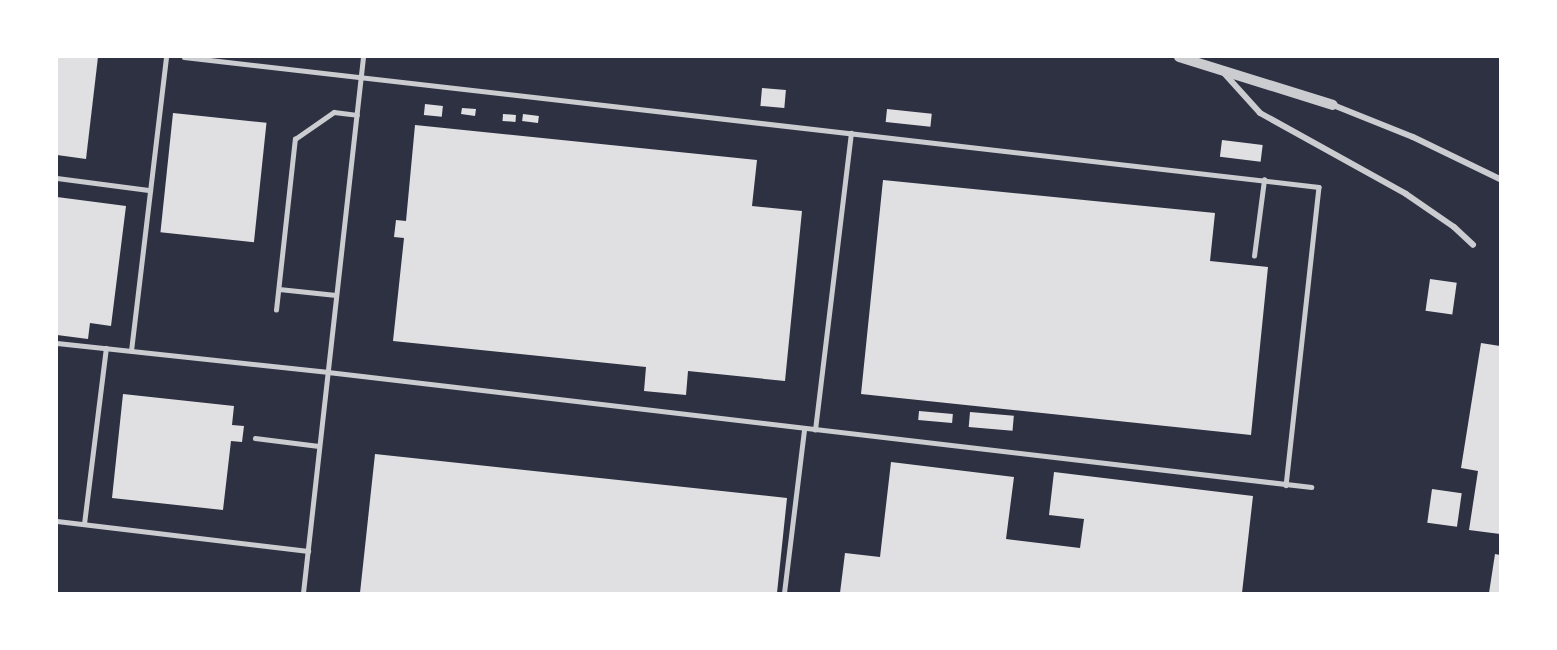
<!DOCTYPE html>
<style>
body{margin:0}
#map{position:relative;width:1557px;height:650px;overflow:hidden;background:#2d3142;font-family:Signika,sans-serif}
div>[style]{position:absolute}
.building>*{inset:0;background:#e0e0e3;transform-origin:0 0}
.service>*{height:4.5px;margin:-2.25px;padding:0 2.25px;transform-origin:2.25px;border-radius:2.25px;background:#caccd0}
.minor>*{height:6px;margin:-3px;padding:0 3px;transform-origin:3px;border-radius:3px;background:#caccd0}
.tertiary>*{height:10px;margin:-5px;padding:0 5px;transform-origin:5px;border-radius:5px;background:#caccd0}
span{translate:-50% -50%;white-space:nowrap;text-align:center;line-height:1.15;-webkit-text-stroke:4.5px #fff;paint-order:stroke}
.frame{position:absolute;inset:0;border:58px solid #fff;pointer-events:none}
</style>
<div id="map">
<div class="building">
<i style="clip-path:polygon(57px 57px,98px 57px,86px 159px,57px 155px)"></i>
<i style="left:762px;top:88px;width:24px;height:18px;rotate:5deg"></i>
<i style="left:425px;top:104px;width:18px;height:11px;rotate:6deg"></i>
<i style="clip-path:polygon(462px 108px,476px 109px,475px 116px,461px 114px)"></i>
<i style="left:887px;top:109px;width:45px;height:13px;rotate:6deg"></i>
<i style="left:173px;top:113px;width:94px;height:120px;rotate:6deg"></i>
<i style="left:503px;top:114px;width:13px;height:7px;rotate:4deg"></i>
<i style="left:523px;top:114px;width:16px;height:7px;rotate:7deg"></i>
<i style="clip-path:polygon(415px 125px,757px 160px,752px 206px,802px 211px,785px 381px,688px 371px,686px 395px,644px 391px,646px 367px,393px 341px,404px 238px,394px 237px,396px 220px,406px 221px)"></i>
<i style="left:1222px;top:140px;width:41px;height:17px;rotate:7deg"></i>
<i style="clip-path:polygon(883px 180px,1215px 213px,1210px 261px,1268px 267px,1251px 435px,861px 394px)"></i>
<i style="clip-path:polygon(57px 197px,126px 206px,111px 326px,90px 323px,88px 339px,57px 335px)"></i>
<i style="left:1430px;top:279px;width:27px;height:32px;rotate:8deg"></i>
<i style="clip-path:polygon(1481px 343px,1500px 346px,1500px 534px,1469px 530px,1478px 471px,1461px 468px)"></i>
<i style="clip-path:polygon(123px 394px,234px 406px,232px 425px,244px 426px,242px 442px,231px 441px,223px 510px,112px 498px)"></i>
<i style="left:919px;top:411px;width:34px;height:9px;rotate:5deg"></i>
<i style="left:970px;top:412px;width:44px;height:15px;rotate:5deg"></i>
<i style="clip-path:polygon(375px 454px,787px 498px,777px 593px,360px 593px)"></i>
<i style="clip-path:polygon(891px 462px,1014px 477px,1006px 539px,1080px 548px,1084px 519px,1049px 515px,1054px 472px,1253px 496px,1242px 593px,840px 593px,845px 553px,880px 557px)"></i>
<i style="left:1432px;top:489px;width:30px;height:34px;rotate:8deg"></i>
<i style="clip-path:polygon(1495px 554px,1500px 555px,1500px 593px,1489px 593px)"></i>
</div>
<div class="service">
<i style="left:184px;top:57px;width:1142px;rotate:6.53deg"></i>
<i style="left:1319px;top:187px;width:300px;rotate:96.3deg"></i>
<i style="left:57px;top:178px;width:94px;rotate:7.4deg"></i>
<i style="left:1254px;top:256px;width:77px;rotate:-82.5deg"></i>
<i style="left:279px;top:289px;width:57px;rotate:6deg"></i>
<i style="left:276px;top:310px;width:172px;rotate:-83.7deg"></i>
<i style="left:295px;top:139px;width:47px;rotate:-34.7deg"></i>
<i style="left:334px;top:112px;width:23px;rotate:7deg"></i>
<i style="left:57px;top:343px;width:273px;rotate:6.1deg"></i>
<i style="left:328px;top:372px;width:990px;rotate:6.67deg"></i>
<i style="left:131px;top:351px;width:296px;rotate:-83.2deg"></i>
<i style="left:815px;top:430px;width:299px;rotate:-83.1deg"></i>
<i style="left:255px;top:438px;width:64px;rotate:7.1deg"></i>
<i style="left:57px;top:521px;width:253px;rotate:6.8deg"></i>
<i style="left:84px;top:524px;width:177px;rotate:-82.9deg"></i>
<i style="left:303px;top:593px;width:539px;rotate:-83.61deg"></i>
<i style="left:784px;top:593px;width:165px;rotate:-83deg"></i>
</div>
<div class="minor">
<i style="left:1223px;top:72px;width:55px;rotate:47.9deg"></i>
<i style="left:1260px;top:113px;width:167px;rotate:29deg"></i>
<i style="left:1406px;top:194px;width:58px;rotate:34.5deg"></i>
<i style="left:1454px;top:227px;width:26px;rotate:43deg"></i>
<i style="left:1333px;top:105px;width:86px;rotate:21.8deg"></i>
<i style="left:1413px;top:137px;width:97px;rotate:25.8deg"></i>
</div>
<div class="tertiary">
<i style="left:1179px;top:57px;width:161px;rotate:17.3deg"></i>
</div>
<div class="frame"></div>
</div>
